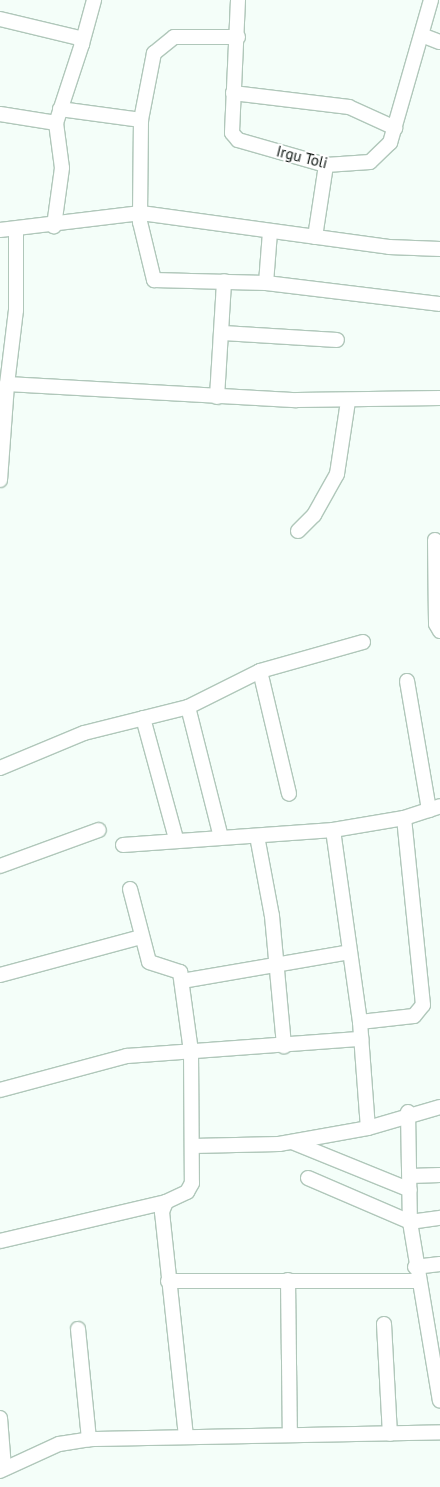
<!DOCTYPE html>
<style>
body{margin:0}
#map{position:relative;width:440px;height:1487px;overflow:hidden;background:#f4fef9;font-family:"PT Sans",sans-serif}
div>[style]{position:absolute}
.roads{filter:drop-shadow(1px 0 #b0c7ba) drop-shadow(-1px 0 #b0c7ba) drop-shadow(0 1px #b0c7ba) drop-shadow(0 -1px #b0c7ba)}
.minor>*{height:14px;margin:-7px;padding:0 7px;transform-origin:7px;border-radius:7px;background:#fff}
span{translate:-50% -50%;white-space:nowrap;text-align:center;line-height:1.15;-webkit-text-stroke:4px #fff;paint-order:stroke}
.street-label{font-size:15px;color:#0a120e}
</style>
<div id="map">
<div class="roads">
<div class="minor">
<i style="left:238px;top:0;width:133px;rotate:92.6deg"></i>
<i style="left:232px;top:133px;width:9px;rotate:49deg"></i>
<i style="left:238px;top:140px;width:91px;rotate:15.9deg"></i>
<i style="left:326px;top:165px;width:44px;rotate:-3.9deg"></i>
<i style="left:370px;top:162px;width:28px;rotate:-44deg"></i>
<i style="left:390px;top:143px;width:149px;rotate:-74deg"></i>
<i style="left:0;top:19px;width:81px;rotate:13.5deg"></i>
<i style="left:79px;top:38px;width:7px;rotate:63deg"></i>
<i style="left:82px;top:44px;width:83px;rotate:108.2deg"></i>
<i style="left:56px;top:123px;width:45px;rotate:82.4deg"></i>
<i style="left:62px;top:168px;width:59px;rotate:97.9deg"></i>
<i style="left:424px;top:36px;width:17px;rotate:21deg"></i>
<i style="left:238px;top:37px;width:64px;rotate:180deg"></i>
<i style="left:174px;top:37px;width:26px;rotate:141deg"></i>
<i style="left:154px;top:53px;width:68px;rotate:101deg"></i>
<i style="left:141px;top:120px;width:102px;rotate:90.6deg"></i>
<i style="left:140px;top:222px;width:60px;rotate:76.4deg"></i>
<i style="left:154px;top:280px;width:112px;rotate:1.5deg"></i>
<i style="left:266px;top:283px;width:174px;rotate:6.9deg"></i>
<i style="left:82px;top:44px;width:46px;rotate:-74.7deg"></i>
<i style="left:233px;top:93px;width:117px;rotate:6.9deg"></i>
<i style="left:349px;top:107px;width:51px;rotate:24.5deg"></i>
<i style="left:60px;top:109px;width:82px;rotate:7.7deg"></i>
<i style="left:0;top:114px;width:57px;rotate:9.1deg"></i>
<i style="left:16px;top:229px;width:81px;rotate:90deg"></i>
<i style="left:16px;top:310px;width:75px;rotate:96.9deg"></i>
<i style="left:7px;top:384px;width:290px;rotate:3.2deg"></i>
<i style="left:297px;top:400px;width:143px;rotate:-0.8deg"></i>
<i style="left:0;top:230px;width:142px;rotate:-6.9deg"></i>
<i style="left:141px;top:213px;width:250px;rotate:7.8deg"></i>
<i style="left:389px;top:247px;width:51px;rotate:2.2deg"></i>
<i style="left:315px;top:237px;width:73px;rotate:-81.3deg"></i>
<i style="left:266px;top:283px;width:51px;rotate:-85.5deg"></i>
<i style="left:223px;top:333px;width:114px;rotate:3.5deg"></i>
<i style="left:217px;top:397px;width:116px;rotate:-86.5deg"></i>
<i style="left:0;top:480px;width:96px;rotate:-85.8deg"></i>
<i style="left:298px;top:531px;width:23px;rotate:-45deg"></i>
<i style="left:314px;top:515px;width:47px;rotate:-60.7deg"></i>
<i style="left:337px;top:474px;width:74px;rotate:-81.4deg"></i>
<i style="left:435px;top:540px;width:84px;rotate:89.3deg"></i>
<i style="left:436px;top:624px;width:8px;rotate:60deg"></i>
<i style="left:260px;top:671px;width:126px;rotate:76.7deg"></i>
<i style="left:407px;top:681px;width:131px;rotate:80.3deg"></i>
<i style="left:188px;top:707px;width:134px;rotate:75.8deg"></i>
<i style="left:143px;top:718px;width:125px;rotate:74.7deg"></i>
<i style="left:0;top:768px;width:91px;rotate:-22.6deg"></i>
<i style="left:84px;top:733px;width:107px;rotate:-14deg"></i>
<i style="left:188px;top:707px;width:80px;rotate:-26.6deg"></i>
<i style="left:260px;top:671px;width:107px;rotate:-15.7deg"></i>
<i style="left:333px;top:830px;width:194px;rotate:82deg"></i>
<i style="left:360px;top:1022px;width:106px;rotate:85.7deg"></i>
<i style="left:257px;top:836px;width:81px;rotate:79.4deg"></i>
<i style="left:272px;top:916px;width:131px;rotate:84.7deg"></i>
<i style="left:123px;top:845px;width:211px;rotate:-4.1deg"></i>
<i style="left:333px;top:830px;width:72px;rotate:-9.6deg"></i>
<i style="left:404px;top:818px;width:38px;rotate:-18deg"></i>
<i style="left:0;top:866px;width:105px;rotate:-20deg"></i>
<i style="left:130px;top:889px;width:75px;rotate:75.4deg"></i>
<i style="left:149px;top:962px;width:33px;rotate:18deg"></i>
<i style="left:180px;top:972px;width:80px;rotate:82.1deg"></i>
<i style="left:191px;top:1051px;width:132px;rotate:89.6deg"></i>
<i style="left:192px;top:1183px;width:10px;rotate:119deg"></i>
<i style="left:187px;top:1192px;width:23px;rotate:155deg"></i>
<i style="left:166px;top:1202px;width:11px;rotate:112deg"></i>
<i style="left:162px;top:1212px;width:224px;rotate:83.9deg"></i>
<i style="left:0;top:975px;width:146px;rotate:-15.1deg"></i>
<i style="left:182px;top:981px;width:170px;rotate:-9.8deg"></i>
<i style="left:360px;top:1022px;width:54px;rotate:-6.3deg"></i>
<i style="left:414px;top:1016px;width:14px;rotate:-51deg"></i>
<i style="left:423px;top:1005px;width:188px;rotate:-95.8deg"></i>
<i style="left:0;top:1090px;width:131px;rotate:-15deg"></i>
<i style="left:127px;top:1056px;width:235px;rotate:-4.2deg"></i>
<i style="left:408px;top:1112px;width:110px;rotate:89deg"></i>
<i style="left:410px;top:1222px;width:181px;rotate:80.5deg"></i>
<i style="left:292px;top:1142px;width:127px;rotate:22.1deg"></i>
<i style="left:193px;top:1146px;width:86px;rotate:-1.3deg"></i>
<i style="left:279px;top:1144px;width:90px;rotate:-10.2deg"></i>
<i style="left:368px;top:1128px;width:75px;rotate:-16.3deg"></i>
<i style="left:410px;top:1176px;width:30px;rotate:-2deg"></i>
<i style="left:308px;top:1178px;width:111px;rotate:23.3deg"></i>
<i style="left:410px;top:1222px;width:30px;rotate:-8deg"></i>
<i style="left:0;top:1241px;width:171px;rotate:-13.2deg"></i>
<i style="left:415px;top:1267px;width:25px;rotate:-7deg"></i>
<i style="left:288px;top:1280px;width:154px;rotate:89.3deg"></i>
<i style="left:168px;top:1281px;width:251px"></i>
<i style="left:384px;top:1324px;width:110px;rotate:86.9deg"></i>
<i style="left:78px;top:1329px;width:111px;rotate:84.3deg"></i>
<i style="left:0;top:1418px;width:50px;rotate:85.4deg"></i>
<i style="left:0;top:1471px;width:65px;rotate:-24.6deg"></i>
<i style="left:59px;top:1444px;width:30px;rotate:-9deg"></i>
<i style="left:89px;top:1439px;width:351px;rotate:-1.1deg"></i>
</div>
</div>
<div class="street-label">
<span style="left:302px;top:157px;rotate:14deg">Irgu Toli</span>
</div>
</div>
